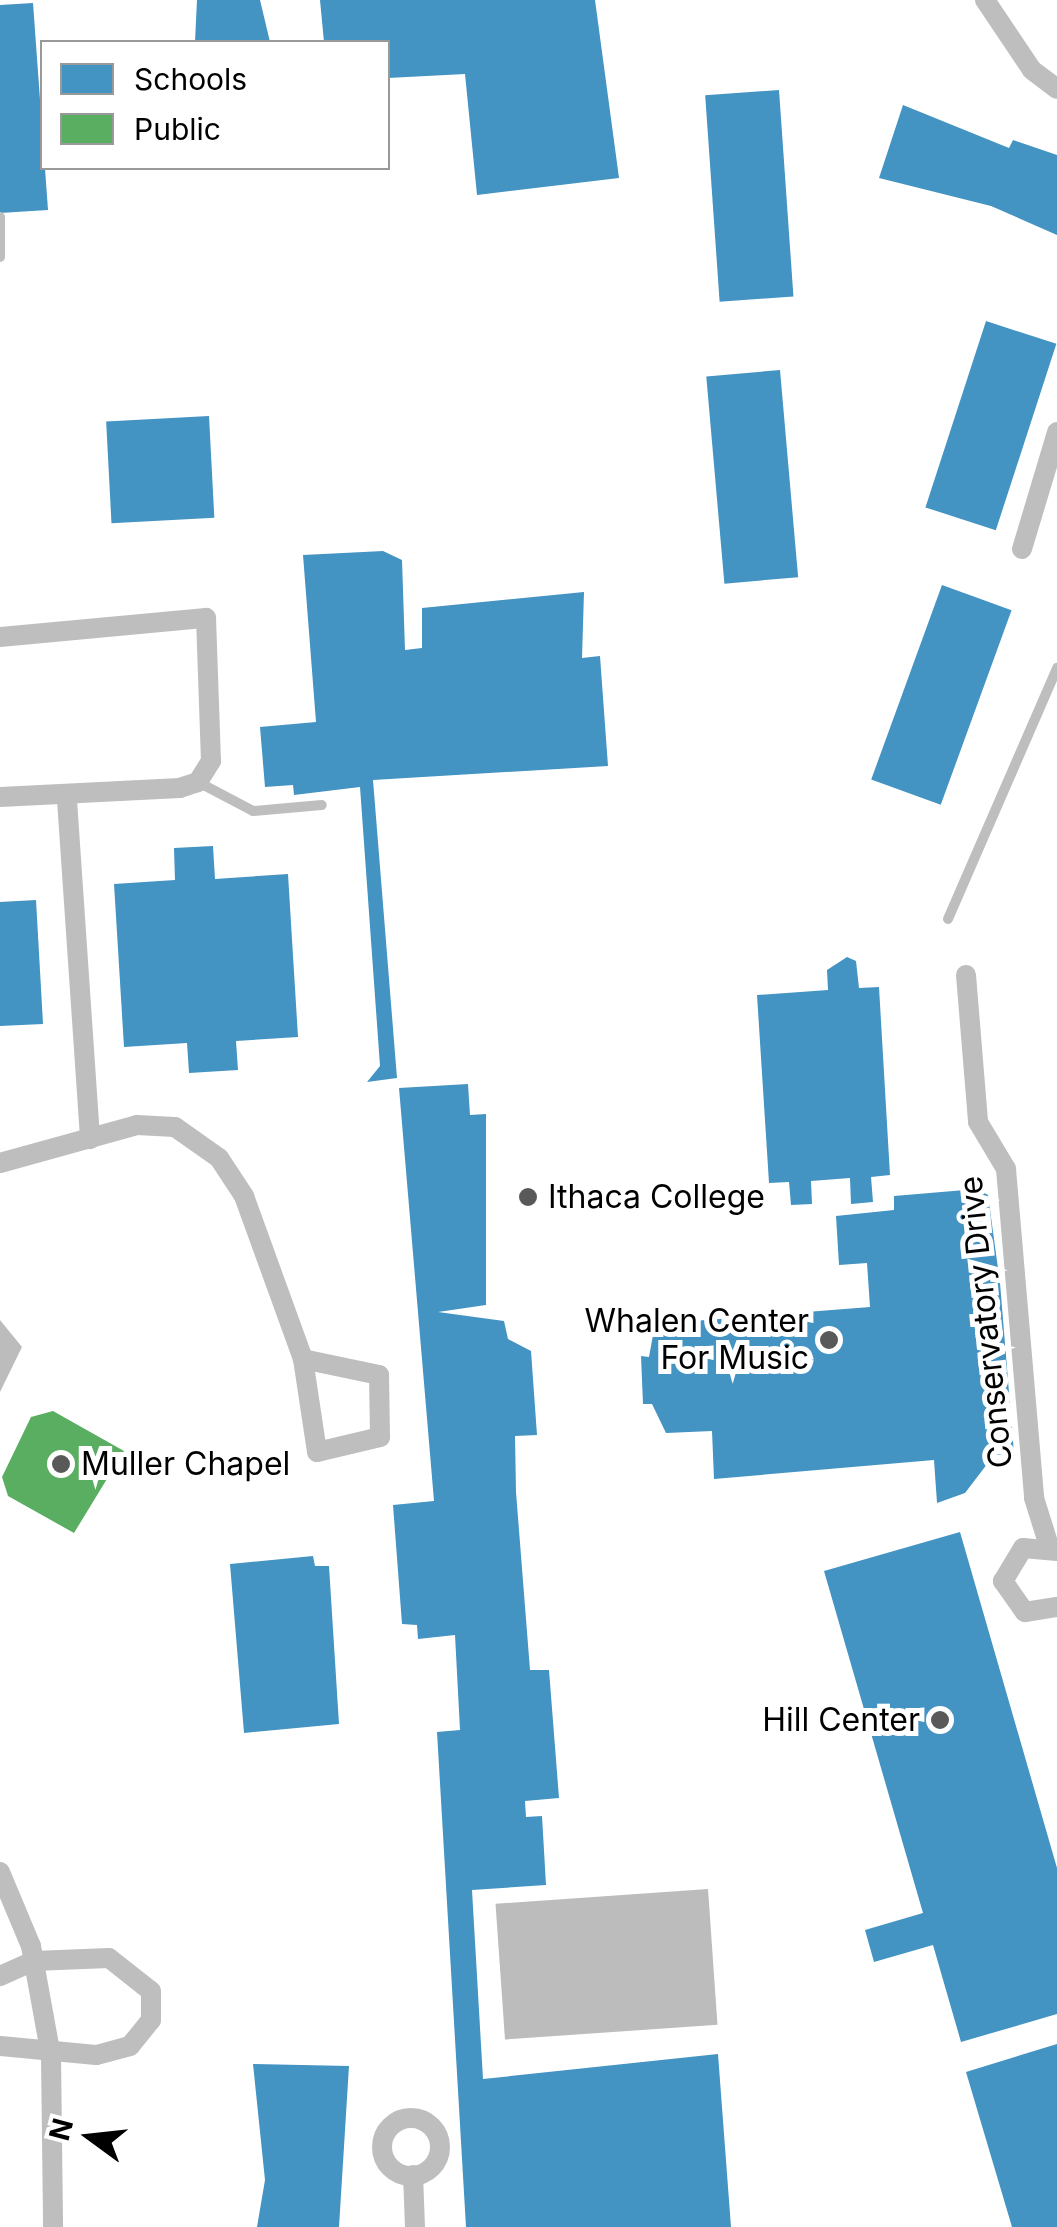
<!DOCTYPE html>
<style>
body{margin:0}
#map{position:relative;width:1057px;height:2227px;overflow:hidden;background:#fff;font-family:Inter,sans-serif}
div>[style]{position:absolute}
.water>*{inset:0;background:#bcbcbc;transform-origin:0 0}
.schools>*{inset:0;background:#4393c3;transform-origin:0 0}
.public>*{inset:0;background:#5aae61}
.service>*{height:10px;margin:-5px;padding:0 5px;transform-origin:5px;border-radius:5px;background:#bebebe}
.minor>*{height:20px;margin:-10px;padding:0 10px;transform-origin:10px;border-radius:10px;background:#bebebe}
.minor>.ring{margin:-10px;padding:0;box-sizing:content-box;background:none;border:20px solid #bebebe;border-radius:50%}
.dots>*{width:28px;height:28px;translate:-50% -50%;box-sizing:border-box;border:5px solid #fff;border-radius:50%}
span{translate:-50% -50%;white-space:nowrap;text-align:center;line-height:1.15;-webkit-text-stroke:10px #fff;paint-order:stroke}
.poi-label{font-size:32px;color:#000}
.left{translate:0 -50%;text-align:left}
.right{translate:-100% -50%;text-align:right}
.street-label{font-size:32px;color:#000}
.legend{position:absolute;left:40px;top:40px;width:350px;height:130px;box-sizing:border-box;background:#fff;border:2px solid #999;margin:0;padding:12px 18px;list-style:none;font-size:30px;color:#000}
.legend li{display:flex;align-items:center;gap:20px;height:50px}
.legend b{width:50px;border:2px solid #999}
.north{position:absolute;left:40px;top:2087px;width:100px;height:100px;-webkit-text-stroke:8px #fff;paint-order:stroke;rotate:285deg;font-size:28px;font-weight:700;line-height:40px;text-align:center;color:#000}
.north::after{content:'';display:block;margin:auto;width:35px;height:45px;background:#000;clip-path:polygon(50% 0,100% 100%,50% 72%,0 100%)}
</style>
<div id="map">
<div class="water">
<i style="clip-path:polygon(0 1320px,22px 1347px,0 1392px)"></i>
<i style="left:708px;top:1889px;width:136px;height:213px;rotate:86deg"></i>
</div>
<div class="schools">
<i style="clip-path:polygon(197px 0,260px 0,270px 42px,195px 42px)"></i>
<i style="clip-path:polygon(320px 0,595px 0,619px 178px,477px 195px,465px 74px,388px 78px,388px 42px,324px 42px)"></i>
<i style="clip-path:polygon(33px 3px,48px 210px,0 213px,0 5px)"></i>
<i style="left:779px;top:90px;width:207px;height:74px;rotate:86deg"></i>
<i style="clip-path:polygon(903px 105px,1009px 148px,1013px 140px,1057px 155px,1057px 235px,991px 206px,879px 178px)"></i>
<i style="left:986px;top:321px;width:74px;height:196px;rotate:18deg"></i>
<i style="left:780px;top:370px;width:208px;height:74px;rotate:85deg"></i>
<i style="left:209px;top:416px;width:102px;height:103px;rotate:87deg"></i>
<i style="clip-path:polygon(383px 551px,402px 560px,405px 650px,422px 648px,422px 608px,584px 592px,582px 658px,600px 656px,608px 766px,373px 780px,397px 1078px,367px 1082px,380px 1066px,360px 787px,294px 795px,293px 785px,265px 787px,260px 727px,316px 722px,303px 555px)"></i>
<i style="left:942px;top:585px;width:74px;height:207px;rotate:20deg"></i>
<i style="clip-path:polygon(213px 846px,215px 879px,288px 874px,298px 1037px,236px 1041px,238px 1070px,189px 1073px,187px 1043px,124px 1047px,114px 884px,175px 880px,174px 848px)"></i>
<i style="clip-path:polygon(36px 900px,43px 1024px,0 1026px,0 902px)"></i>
<i style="clip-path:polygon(847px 957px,856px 961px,859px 988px,879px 987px,890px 1175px,871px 1177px,873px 1202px,851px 1204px,850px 1178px,811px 1181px,812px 1204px,791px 1205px,789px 1182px,769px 1183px,757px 995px,828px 990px,827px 970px)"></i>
<i style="clip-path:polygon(468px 1084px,470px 1115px,486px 1114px,486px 1305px,438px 1312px,504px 1321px,508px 1339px,531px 1351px,537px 1435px,515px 1436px,516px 1492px,530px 1670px,549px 1670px,559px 1798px,525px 1801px,526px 1817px,542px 1816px,546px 1885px,472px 1890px,483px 2079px,718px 2054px,731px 2227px,466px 2227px,437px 1732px,460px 1730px,455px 1635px,418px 1639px,417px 1625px,402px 1624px,393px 1505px,434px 1501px,399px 1088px)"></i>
<i style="clip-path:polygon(977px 1189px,988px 1195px,1000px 1283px,1014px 1453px,994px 1455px,965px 1493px,937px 1503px,934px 1460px,714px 1479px,712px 1431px,666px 1433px,652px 1404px,643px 1404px,641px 1356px,649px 1357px,655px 1324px,870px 1307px,867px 1263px,839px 1265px,836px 1216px,894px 1210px,894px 1196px)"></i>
<i style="clip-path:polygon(960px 1532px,1057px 1868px,1057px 2014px,961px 2042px,933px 1945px,874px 1962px,865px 1930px,923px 1913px,824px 1571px)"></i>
<i style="clip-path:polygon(313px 1556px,315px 1566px,329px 1566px,339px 1724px,244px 1733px,230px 1564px)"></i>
<i style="clip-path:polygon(1057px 2044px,1057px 2227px,1012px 2227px,966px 2072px)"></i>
<i style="clip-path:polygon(253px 2064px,349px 2066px,339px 2227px,257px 2227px,265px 2180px)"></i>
</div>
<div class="public">
<i style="clip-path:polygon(53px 1411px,124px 1451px,74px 1533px,8px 1496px,2px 1477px,31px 1417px)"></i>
</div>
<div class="service">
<i style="left:0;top:217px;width:40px;rotate:90deg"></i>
<i style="left:198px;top:782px;width:62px;rotate:27.8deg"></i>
<i style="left:253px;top:811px;width:69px;rotate:-5deg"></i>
<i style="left:948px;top:919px;width:274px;rotate:-66.5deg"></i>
</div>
<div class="minor">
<i style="left:985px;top:0;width:84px;rotate:56.1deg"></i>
<i style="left:1032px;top:70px;width:31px;rotate:37deg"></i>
<i style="left:1022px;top:549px;width:122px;rotate:-73.3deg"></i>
<i style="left:0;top:637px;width:207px;rotate:-5.3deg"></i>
<i style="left:206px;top:618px;width:143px;rotate:88deg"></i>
<i style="left:211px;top:761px;width:25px;rotate:122deg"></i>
<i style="left:198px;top:782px;width:19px;rotate:162deg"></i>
<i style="left:180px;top:788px;width:180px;rotate:177.1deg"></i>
<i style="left:67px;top:800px;width:340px;rotate:86.1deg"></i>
<i style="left:966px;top:975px;width:147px;rotate:85.3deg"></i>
<i style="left:978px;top:1122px;width:55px;rotate:59.2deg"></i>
<i style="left:1006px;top:1169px;width:330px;rotate:85.1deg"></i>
<i style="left:1034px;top:1498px;width:50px;rotate:72.6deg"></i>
<i style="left:0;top:1163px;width:142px;rotate:-15.5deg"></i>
<i style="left:137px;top:1125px;width:38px;rotate:3deg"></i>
<i style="left:175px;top:1127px;width:54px;rotate:35.2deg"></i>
<i style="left:219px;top:1158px;width:45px;rotate:56.7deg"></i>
<i style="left:244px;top:1196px;width:173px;rotate:70.1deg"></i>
<i style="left:303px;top:1359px;width:94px;rotate:81.4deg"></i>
<i style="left:317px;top:1452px;width:65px;rotate:-13.4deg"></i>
<i style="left:380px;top:1437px;width:62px;rotate:-90.9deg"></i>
<i style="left:379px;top:1375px;width:78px;rotate:-168.1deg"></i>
<i style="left:1057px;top:1551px;width:34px;rotate:-175deg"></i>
<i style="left:1023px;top:1548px;width:39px;rotate:121deg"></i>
<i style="left:1003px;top:1581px;width:38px;rotate:55deg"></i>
<i style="left:1025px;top:1612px;width:32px;rotate:-9deg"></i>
<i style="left:0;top:1872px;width:80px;rotate:67.3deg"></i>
<i style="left:31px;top:1946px;width:112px;rotate:79.7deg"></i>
<i style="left:51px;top:2056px;width:171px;rotate:89.3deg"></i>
<i style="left:0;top:1976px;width:37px;rotate:-24deg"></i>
<i style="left:34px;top:1961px;width:75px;rotate:-2.3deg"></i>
<i style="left:109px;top:1958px;width:53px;rotate:38.2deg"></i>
<i style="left:151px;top:1991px;width:29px;rotate:90deg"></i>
<i style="left:151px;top:2020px;width:33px;rotate:129deg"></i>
<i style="left:130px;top:2046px;width:35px;rotate:165deg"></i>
<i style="left:96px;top:2055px;width:96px;rotate:-174.6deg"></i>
<i class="ring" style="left:382px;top:2118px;width:38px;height:38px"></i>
<i style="left:413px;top:2175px;width:52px;rotate:87.8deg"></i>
</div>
<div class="dots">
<i style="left:528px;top:1197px;background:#595959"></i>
<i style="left:829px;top:1340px;background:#595959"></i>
<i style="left:61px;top:1464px;background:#595959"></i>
<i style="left:940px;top:1720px;background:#595959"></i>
</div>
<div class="poi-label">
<span class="left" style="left:548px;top:1197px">Ithaca College</span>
<span class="right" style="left:809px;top:1340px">Whalen Center<br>For Music</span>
<span class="left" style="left:81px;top:1464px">Muller Chapel</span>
<span class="right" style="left:920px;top:1720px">Hill Center</span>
</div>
<div class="street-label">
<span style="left:986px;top:1322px;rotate:-96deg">Conservatory Drive</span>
</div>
<ul class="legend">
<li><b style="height:28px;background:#4393c3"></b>Schools</li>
<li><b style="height:28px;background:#5aae61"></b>Public</li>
</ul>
<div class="north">N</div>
</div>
